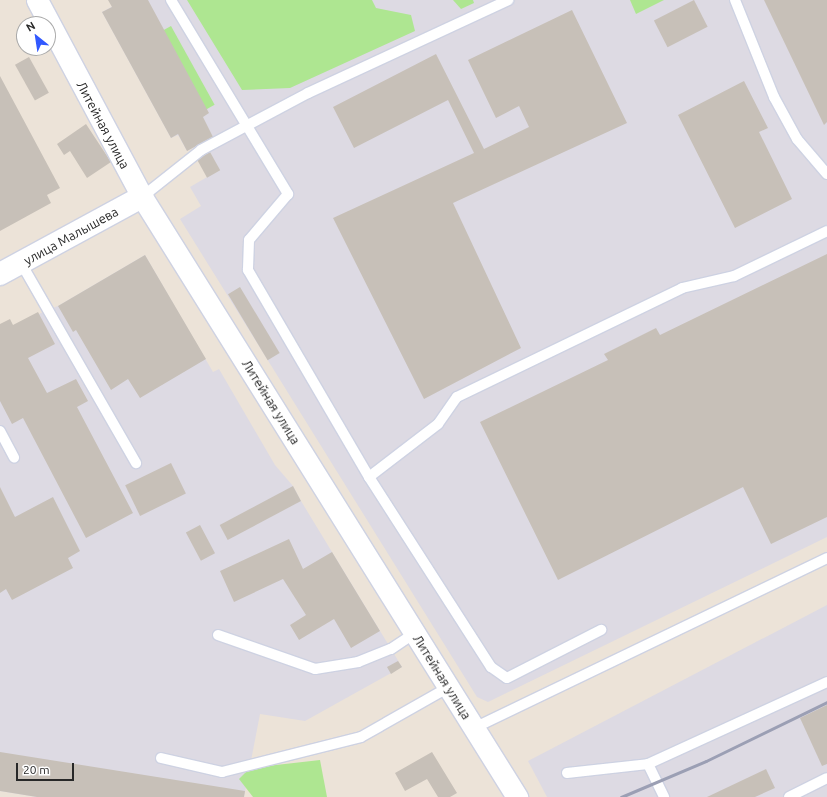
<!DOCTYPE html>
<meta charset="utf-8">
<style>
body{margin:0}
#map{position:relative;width:827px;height:797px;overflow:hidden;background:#ece3d8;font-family:Ubuntu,sans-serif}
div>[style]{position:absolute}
.industrial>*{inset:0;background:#dddae3}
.green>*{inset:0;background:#aee691;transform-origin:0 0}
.building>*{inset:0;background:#c7c0b8;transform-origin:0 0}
.roads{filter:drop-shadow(1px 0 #ced2e2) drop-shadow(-1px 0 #ced2e2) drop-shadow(0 1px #ced2e2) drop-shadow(0 -1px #ced2e2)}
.service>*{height:10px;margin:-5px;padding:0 5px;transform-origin:5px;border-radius:5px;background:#fff}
.minor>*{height:21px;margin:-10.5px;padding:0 10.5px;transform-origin:10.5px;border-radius:10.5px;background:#fff}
.tertiary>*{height:22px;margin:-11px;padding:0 11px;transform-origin:11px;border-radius:11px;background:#fff}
.rail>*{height:3px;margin:-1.5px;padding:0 1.5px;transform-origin:1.5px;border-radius:1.5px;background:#9b9fb4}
span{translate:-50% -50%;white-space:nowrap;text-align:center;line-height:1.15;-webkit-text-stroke:3.5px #fff;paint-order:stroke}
.street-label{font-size:13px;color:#282828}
.north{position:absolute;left:16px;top:16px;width:40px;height:40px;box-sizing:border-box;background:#fff;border:1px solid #a9a9a9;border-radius:50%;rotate:330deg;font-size:11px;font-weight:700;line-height:16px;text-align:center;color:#282828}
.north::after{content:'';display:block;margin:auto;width:14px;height:18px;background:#3259ff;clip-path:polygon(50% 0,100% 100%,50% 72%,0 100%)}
.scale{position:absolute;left:16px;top:763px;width:58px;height:18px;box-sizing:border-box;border:2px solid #282828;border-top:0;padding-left:5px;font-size:12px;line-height:14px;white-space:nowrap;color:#282828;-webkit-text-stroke:3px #fff;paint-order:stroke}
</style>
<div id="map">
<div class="industrial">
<i style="clip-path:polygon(124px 0,827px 0,827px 537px,488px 702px,477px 697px,180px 219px,201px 206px,190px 187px,214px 173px,198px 145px,187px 151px,178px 135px,171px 138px,102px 12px)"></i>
<i style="clip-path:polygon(145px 255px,213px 372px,219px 369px,275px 465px,293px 486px,301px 501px,402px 667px,305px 721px,260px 714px,244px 797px,37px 797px,0 791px,0 338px,41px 313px,58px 306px)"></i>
<i style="clip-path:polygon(827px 605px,827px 797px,547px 797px,528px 761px)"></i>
</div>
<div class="green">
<i style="clip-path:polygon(187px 0,372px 0,376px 8px,411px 15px,415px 31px,290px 88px,242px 90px)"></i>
<i style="clip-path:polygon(453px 0,473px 0,474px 3px,461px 9px)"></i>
<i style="clip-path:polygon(630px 0,664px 0,636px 14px)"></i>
<i style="left:171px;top:26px;width:90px;height:17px;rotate:61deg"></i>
<i style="clip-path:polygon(320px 760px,327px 797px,253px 797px,239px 779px,250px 768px)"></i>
</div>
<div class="building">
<i style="clip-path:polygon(108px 0,148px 0,209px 113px,203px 117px,213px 137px,187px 151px,178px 134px,171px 138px,102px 12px,112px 7px)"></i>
<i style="left:694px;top:0;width:30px;height:45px;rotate:63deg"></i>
<i style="clip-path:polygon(764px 0,827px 0,827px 122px,824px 125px)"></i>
<i style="clip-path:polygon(572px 10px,627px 123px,453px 203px,521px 348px,424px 399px,333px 218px,474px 153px,448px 100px,354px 148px,333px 107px,436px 54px,484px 149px,529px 127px,519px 106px,496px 118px,468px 60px)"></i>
<i style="left:29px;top:57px;width:41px;height:16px;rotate:61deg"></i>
<i style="clip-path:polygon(0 76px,60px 188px,47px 195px,51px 203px,0 231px)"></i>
<i style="clip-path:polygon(744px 81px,768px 128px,759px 132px,792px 199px,735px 228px,678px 115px)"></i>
<i style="clip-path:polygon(86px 124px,111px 162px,87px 178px,70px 151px,64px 155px,57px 144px)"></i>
<i style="left:210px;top:152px;width:21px;height:15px;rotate:61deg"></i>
<i style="clip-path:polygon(827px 254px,827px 517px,771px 544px,743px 487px,558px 580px,480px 422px,608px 360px,604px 354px,656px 328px,660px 335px)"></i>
<i style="clip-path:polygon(145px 255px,206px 359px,140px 398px,128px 379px,111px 390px,76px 330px,73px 332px,58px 306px)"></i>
<i style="left:240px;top:287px;width:77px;height:14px;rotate:59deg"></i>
<i style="clip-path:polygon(38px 312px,55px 344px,28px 358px,47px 393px,76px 379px,88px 401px,77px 407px,133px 513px,86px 538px,23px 418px,12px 424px,0 401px,0 324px,10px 319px,13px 325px)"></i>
<i style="left:171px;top:463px;width:34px;height:51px;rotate:64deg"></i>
<i style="left:293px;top:486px;width:17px;height:83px;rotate:62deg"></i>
<i style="clip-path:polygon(0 487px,15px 517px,53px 497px,80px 551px,68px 558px,73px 568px,12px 600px,6px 589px,0 593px)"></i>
<i style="left:200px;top:525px;width:32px;height:16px;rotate:62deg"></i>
<i style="clip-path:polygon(289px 539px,303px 569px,332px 552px,380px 631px,351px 648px,334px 619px,299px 640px,290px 625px,306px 615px,283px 579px,234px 602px,220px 571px)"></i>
<i style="clip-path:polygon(398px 661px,402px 667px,391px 674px,387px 667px)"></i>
<i style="clip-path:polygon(827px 705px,827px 764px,822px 766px,800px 718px)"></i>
<i style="clip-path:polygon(0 752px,245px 791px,244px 797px,37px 797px,0 791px)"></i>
<i style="clip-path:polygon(432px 752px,457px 793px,450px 797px,438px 797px,427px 779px,405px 791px,395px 773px)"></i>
<i style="clip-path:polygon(766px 769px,775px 788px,755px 797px,707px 797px)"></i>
</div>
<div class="roads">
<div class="service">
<i style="left:171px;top:0;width:227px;rotate:58.9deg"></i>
<i style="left:288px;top:194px;width:60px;rotate:130.3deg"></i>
<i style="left:249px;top:240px;width:30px;rotate:92deg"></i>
<i style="left:248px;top:270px;width:240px;rotate:59.7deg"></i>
<i style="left:369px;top:477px;width:226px;rotate:57.3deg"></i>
<i style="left:491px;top:667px;width:19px;rotate:35deg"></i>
<i style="left:507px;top:678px;width:106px;rotate:-27.1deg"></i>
<i style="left:735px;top:0;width:105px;rotate:68.1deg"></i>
<i style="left:774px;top:97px;width:48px;rotate:61.3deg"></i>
<i style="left:797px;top:139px;width:46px;rotate:49.4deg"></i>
<i style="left:142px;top:197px;width:75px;rotate:-38.5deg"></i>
<i style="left:201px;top:150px;width:51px;rotate:-28.1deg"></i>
<i style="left:246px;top:126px;width:70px;rotate:-28deg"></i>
<i style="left:308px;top:93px;width:221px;rotate:-24.9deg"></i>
<i style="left:21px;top:263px;width:231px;rotate:60.1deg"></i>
<i style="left:0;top:431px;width:30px;rotate:62deg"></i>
<i style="left:369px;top:477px;width:87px;rotate:-37.5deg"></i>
<i style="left:438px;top:424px;width:33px;rotate:-55deg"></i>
<i style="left:457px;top:397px;width:250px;rotate:-25.8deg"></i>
<i style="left:682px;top:288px;width:53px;rotate:-13deg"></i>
<i style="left:734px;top:276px;width:103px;rotate:-25.8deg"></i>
<i style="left:218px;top:635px;width:103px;rotate:19.3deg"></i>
<i style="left:315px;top:669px;width:44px;rotate:-9.2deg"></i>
<i style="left:358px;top:662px;width:35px;rotate:-22deg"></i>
<i style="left:391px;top:649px;width:29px;rotate:-34deg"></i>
<i style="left:474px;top:728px;width:392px;rotate:-25.7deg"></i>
<i style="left:161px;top:758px;width:63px;rotate:12.9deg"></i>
<i style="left:222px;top:772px;width:143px;rotate:-14.1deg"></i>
<i style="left:361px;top:737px;width:101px;rotate:-29.6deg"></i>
<i style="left:648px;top:764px;width:37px;rotate:64deg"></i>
<i style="left:567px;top:773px;width:81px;rotate:-6.3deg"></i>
<i style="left:648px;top:764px;width:197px;rotate:-24.6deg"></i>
<i style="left:789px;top:797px;width:42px;rotate:-26.6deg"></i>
</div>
<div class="minor">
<i style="left:37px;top:0;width:223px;rotate:61.9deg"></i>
<i style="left:142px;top:197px;width:708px;rotate:57.99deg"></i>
</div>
<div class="tertiary">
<i style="left:0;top:274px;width:162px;rotate:-28.5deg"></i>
</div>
</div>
<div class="rail">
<i style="left:621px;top:797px;width:92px;rotate:-23deg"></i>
<i style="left:706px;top:761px;width:135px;rotate:-26deg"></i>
</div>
<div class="street-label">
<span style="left:103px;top:125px;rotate:62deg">Литейная улица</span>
<span style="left:71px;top:236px;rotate:-29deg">улица Малышева</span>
<span style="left:271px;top:402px;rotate:58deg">Литейная улица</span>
<span style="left:442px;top:677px;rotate:58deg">Литейная улица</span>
</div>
<div class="north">N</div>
<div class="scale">20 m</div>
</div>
